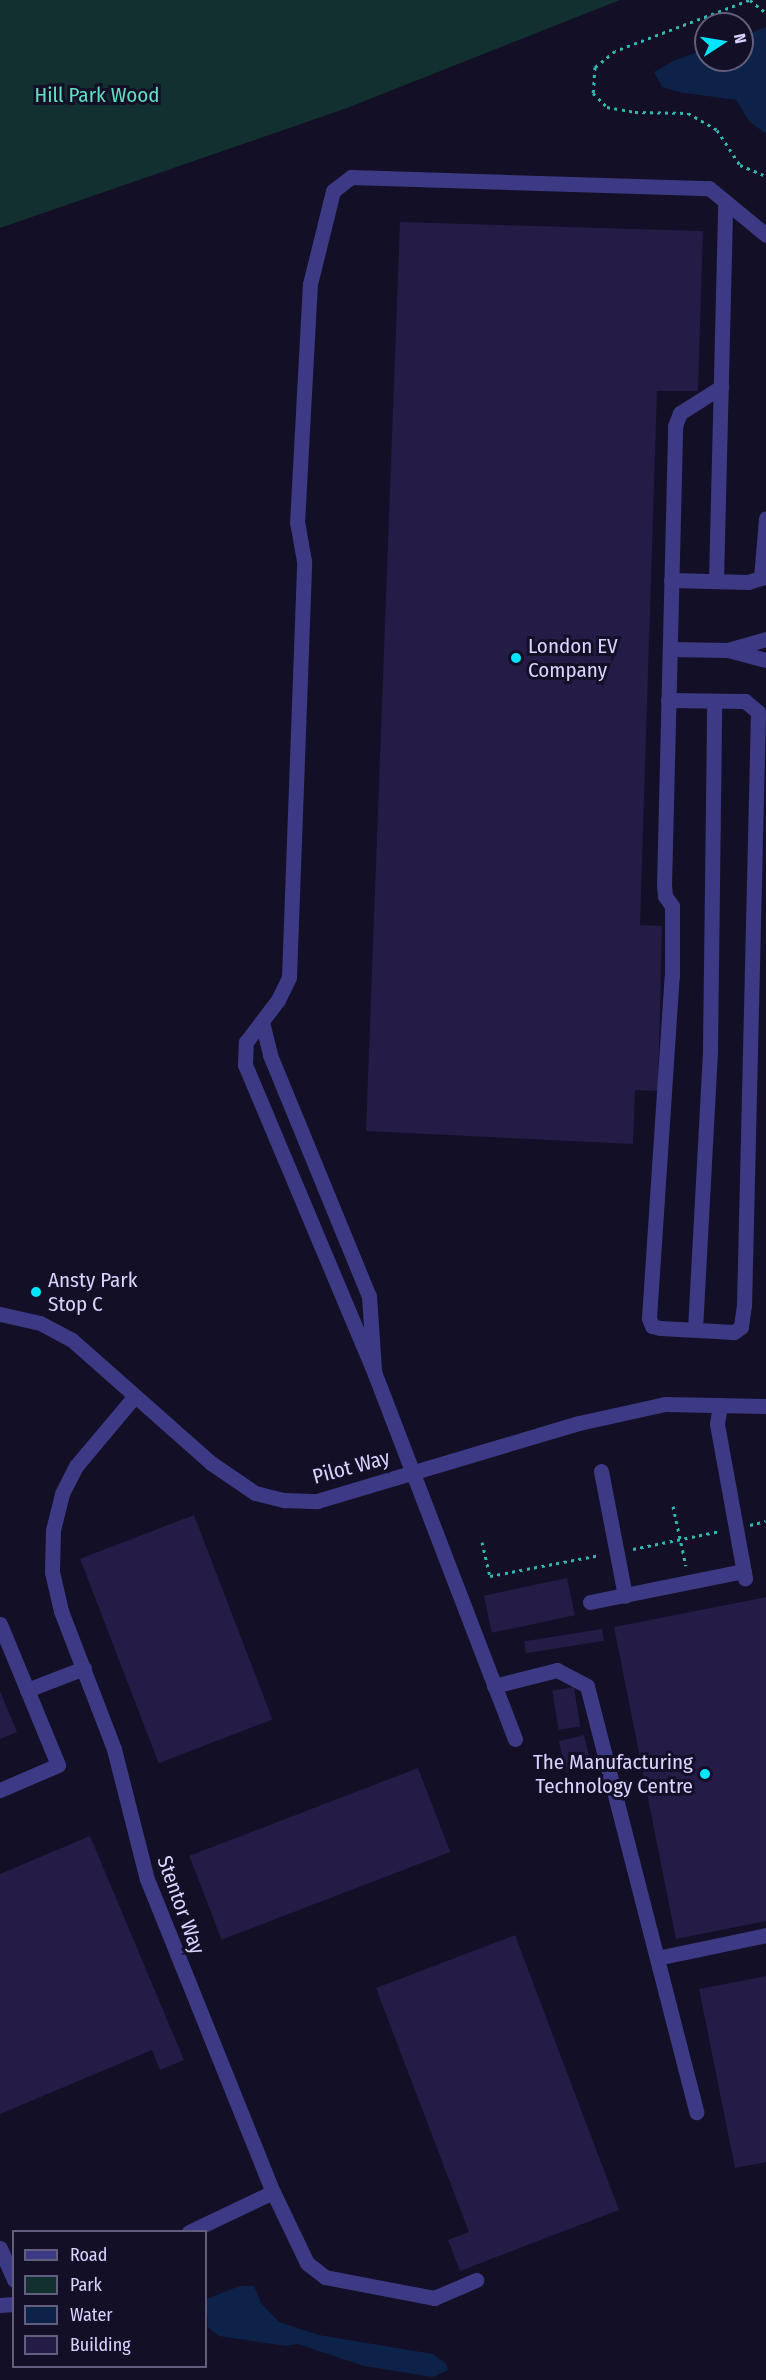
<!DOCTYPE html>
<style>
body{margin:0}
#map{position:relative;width:766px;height:2380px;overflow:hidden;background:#130f26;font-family:"Fira Sans Condensed",sans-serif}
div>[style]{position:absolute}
.green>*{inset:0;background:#12302f}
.water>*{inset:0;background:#0c2248}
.building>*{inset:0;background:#241b47;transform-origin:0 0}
.path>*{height:3px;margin-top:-1.5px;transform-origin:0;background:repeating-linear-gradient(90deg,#2fb8b0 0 3px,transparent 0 7.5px)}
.minor>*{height:15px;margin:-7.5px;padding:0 7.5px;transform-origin:7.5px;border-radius:7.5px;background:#3d3a85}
.dots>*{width:16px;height:16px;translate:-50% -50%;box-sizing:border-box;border:3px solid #130f26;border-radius:50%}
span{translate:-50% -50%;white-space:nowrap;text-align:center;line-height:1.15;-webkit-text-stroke:6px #130f26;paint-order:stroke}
.park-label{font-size:21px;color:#5fe0c0}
.poi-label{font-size:21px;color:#d9d4ff}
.left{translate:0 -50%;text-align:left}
.right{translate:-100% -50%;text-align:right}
.street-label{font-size:21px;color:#d9d4ff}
.legend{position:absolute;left:12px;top:2230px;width:195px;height:138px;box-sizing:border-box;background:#130f26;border:2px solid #625e7d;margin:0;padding:8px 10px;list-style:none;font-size:18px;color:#d9d4ff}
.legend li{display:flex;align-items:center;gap:12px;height:30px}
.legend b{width:30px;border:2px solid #625e7d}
.north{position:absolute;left:694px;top:12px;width:60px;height:60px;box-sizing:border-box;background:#130f26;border:2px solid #625e7d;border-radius:50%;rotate:78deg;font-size:16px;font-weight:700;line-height:24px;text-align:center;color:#d9d4ff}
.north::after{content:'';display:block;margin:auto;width:21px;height:27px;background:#00e5ff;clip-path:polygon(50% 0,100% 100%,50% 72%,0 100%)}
</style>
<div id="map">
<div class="green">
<i style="clip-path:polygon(0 0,620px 0,347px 108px,0 228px)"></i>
</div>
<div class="water">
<i style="clip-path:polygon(766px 27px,766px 134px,749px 121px,736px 100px,678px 92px,662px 87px,654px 72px,675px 60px,706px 49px,706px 60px,742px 60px,742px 36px)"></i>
<i style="clip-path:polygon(240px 2286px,254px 2286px,261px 2303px,279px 2322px,319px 2335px,433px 2354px,446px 2364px,448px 2370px,433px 2377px,364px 2366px,298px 2344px,286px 2346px,219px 2336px,208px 2327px,206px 2299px)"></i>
</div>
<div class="building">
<i style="clip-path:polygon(400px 222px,703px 231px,698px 391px,657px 391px,640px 925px,662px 926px,658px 1091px,635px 1090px,633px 1144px,366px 1131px)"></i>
<i style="left:194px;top:1515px;width:219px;height:122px;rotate:69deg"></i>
<i style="left:567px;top:1578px;width:38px;height:85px;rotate:78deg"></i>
<i style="clip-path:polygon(766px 1597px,766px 1921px,676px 1939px,614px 1627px)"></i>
<i style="left:602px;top:1629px;width:12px;height:79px;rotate:81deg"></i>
<i style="left:574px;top:1687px;width:40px;height:22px;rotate:81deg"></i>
<i style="clip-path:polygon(0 1691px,17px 1732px,0 1739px)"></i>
<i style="left:584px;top:1735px;width:33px;height:26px;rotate:76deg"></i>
<i style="left:418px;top:1768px;width:90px;height:245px;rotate:69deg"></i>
<i style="clip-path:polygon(90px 1836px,184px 2060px,160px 2070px,152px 2050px,0 2114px,0 1874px)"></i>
<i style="clip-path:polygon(515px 1935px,619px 2210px,460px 2271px,448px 2240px,469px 2232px,376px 1988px)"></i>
<i style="clip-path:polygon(766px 1976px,766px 2162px,735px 2168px,699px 1989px)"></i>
</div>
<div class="path">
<i style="left:749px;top:0;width:143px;rotate:159.2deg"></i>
<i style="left:615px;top:51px;width:26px;rotate:141deg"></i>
<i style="left:595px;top:67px;width:26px;rotate:94deg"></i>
<i style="left:593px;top:93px;width:20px;rotate:45deg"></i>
<i style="left:607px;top:107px;width:28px;rotate:10deg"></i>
<i style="left:635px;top:112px;width:53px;rotate:1.1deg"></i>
<i style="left:688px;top:113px;width:34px;rotate:30deg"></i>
<i style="left:717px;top:130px;width:42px;rotate:56.7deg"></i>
<i style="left:740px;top:165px;width:28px;rotate:23deg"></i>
<i style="left:750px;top:0;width:21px;rotate:39deg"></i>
<i style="left:673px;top:1506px;width:61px;rotate:77.8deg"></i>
<i style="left:750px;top:1525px;width:16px;rotate:-14deg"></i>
<i style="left:482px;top:1542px;width:35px;rotate:77deg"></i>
<i style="left:490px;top:1576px;width:112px;rotate:-10.8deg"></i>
<i style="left:633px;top:1549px;width:89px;rotate:-11.7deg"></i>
</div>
<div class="minor">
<i style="left:671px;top:580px;width:77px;rotate:1.5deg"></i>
<i style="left:748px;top:582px;width:14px;rotate:-17deg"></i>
<i style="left:761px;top:578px;width:60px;rotate:-85.2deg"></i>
<i style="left:716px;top:581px;width:379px;rotate:-88.6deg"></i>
<i style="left:766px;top:639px;width:40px;rotate:164deg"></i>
<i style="left:728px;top:650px;width:39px;rotate:15deg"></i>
<i style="left:670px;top:649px;width:58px;rotate:1deg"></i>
<i style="left:668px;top:700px;width:77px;rotate:0.7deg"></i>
<i style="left:745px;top:701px;width:17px;rotate:40deg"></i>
<i style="left:758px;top:712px;width:593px;rotate:91.35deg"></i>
<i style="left:744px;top:1305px;width:22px;rotate:98deg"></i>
<i style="left:741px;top:1327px;width:9px;rotate:144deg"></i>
<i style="left:734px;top:1332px;width:74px;rotate:-176.9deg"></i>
<i style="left:660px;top:1328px;width:8px;rotate:-166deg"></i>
<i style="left:652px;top:1326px;width:9px;rotate:-111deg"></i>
<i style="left:649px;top:1318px;width:343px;rotate:-86.2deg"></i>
<i style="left:672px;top:976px;width:70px;rotate:-90deg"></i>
<i style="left:672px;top:906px;width:12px;rotate:-125deg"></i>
<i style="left:665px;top:896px;width:11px;rotate:-95deg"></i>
<i style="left:664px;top:885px;width:459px;rotate:-88.6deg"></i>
<i style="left:675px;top:426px;width:14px;rotate:-69deg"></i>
<i style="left:680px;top:413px;width:49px;rotate:-32.4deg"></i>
<i style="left:262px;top:1022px;width:34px;rotate:76deg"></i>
<i style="left:270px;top:1055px;width:261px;rotate:67.7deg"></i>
<i style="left:369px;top:1296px;width:74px;rotate:86.1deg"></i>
<i style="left:0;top:1314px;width:41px;rotate:12.7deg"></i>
<i style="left:40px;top:1323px;width:36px;rotate:28deg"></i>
<i style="left:72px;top:1340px;width:186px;rotate:41.5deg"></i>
<i style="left:211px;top:1463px;width:53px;rotate:34.3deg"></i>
<i style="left:255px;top:1493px;width:30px;rotate:14deg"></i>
<i style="left:284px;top:1500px;width:33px;rotate:2deg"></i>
<i style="left:317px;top:1501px;width:273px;rotate:-16.6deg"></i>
<i style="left:579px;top:1423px;width:88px;rotate:-12.5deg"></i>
<i style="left:665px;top:1404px;width:101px;rotate:1.1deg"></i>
<i style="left:695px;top:1329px;width:280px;rotate:-86.9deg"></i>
<i style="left:710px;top:1049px;width:348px;rotate:-89.3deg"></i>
<i style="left:134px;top:1397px;width:90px;rotate:130deg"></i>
<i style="left:76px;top:1466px;width:31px;rotate:117deg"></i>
<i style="left:62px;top:1494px;width:37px;rotate:104deg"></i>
<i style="left:53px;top:1530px;width:42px;rotate:91.4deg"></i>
<i style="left:52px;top:1572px;width:40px;rotate:77deg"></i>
<i style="left:61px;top:1611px;width:148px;rotate:69deg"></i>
<i style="left:114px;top:1749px;width:134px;rotate:75.8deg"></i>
<i style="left:147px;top:1879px;width:337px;rotate:68.1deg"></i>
<i style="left:273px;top:2192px;width:79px;rotate:64.4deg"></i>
<i style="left:307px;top:2263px;width:23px;rotate:38deg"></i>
<i style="left:325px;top:2277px;width:111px;rotate:10.9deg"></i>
<i style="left:434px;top:2298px;width:46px;rotate:-23.2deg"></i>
<i style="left:720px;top:1405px;width:19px;rotate:99deg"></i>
<i style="left:717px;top:1424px;width:157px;rotate:79.7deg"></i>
<i style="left:601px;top:1471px;width:127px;rotate:79.1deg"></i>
<i style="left:590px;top:1602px;width:157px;rotate:-11.4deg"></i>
<i style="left:0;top:1624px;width:152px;rotate:67.6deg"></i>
<i style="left:58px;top:1765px;width:63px;rotate:156.7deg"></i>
<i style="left:494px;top:1686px;width:65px;rotate:-14.3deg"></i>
<i style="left:557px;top:1670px;width:34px;rotate:28deg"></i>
<i style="left:587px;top:1686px;width:440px;rotate:75.6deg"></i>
<i style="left:27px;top:1690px;width:61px;rotate:-21.1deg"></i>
<i style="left:515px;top:1739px;width:391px;rotate:-111deg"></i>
<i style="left:375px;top:1374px;width:335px;rotate:-112.8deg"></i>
<i style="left:245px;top:1065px;width:23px;rotate:-88deg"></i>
<i style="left:246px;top:1042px;width:53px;rotate:-52.7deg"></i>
<i style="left:278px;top:1000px;width:25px;rotate:-64deg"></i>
<i style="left:289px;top:977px;width:416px;rotate:-87.9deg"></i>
<i style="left:304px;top:561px;width:39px;rotate:-100deg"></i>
<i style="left:297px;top:523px;width:239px;rotate:-86.9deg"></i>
<i style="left:310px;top:284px;width:96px;rotate:-76.1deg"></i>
<i style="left:333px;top:191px;width:23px;rotate:-38deg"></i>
<i style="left:351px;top:177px;width:358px;rotate:1.8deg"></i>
<i style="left:709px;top:188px;width:74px;rotate:39.5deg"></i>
<i style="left:657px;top:1958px;width:111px;rotate:-11.9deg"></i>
<i style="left:189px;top:2232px;width:93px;rotate:-25.5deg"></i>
<i style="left:0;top:2248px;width:35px;rotate:66deg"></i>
<i style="left:0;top:2305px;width:14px;rotate:-4deg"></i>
</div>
<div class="dots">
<i style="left:516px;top:658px;background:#00e5ff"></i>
<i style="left:36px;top:1292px;background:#00e5ff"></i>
<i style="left:705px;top:1774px;background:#00e5ff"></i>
</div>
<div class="park-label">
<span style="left:97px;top:95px">Hill Park Wood</span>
</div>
<div class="poi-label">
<span class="left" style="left:528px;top:658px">London EV<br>Company</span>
<span class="left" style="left:48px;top:1292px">Ansty Park<br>Stop C</span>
<span class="right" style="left:693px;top:1774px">The Manufacturing<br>Technology Centre</span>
</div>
<div class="street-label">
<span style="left:351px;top:1467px;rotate:-15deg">Pilot Way</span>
<span style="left:181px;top:1905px;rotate:70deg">Stentor Way</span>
</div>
<ul class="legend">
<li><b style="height:8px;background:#3d3a85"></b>Road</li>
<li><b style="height:16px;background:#12302f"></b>Park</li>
<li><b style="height:16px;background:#0c2248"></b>Water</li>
<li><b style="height:16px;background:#241b47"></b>Building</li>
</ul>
<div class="north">N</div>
</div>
